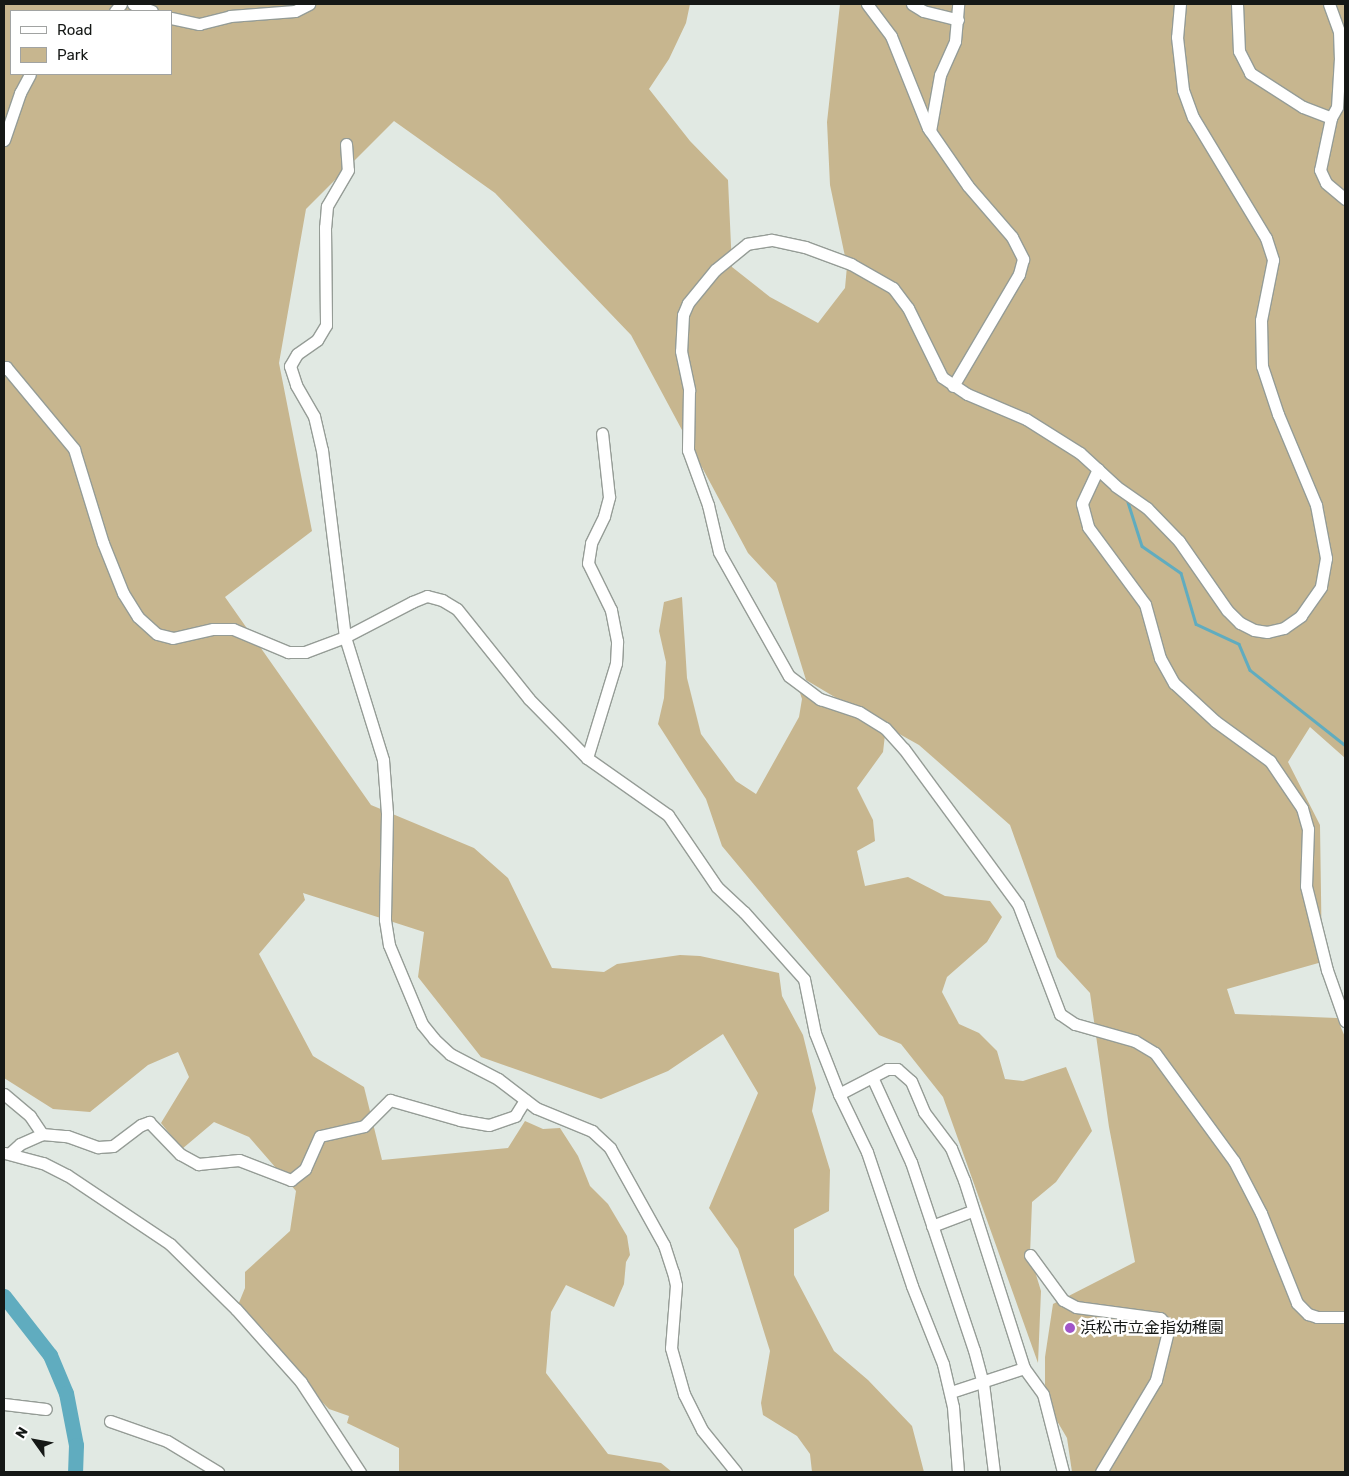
<!DOCTYPE html>
<meta charset="utf-8">
<style>
body{margin:0}
#map{position:relative;width:1349px;height:1476px;overflow:hidden;background:#e1e9e3;font-family:Rubik,"Noto Sans JP",sans-serif}
div>[style]{position:absolute}
.green>*{inset:0;background:#c7b68f}
.stream>*{height:2.5px;margin:-1.25px;padding:0 1.25px;transform-origin:1.25px;border-radius:1.25px;background:#60acbf}
.river>*{height:15px;margin:-7.5px;padding:0 7.5px;transform-origin:7.5px;border-radius:7.5px;background:#60acbf}
.roads{filter:drop-shadow(1px 0 #959c96) drop-shadow(-1px 0 #959c96) drop-shadow(0 1px #959c96) drop-shadow(0 -1px #959c96)}
.minor>*{height:11px;margin:-5.5px;padding:0 5.5px;transform-origin:5.5px;border-radius:5.5px;background:#fff}
.dots>*{width:14px;height:14px;translate:-50% -50%;box-sizing:border-box;border:2px solid #fff;border-radius:50%}
span{translate:-50% -50%;white-space:nowrap;text-align:center;line-height:1.15;-webkit-text-stroke:5px #fff;paint-order:stroke}
.poi-label{font-size:16px;color:#151816}
.left{translate:0 -50%;text-align:left}
.frame{position:absolute;inset:0;border:5px solid #151816;pointer-events:none}
.legend{position:absolute;left:10px;top:10px;width:162px;height:65px;box-sizing:border-box;background:#fff;border:1px solid #a1a3a2;margin:0;padding:6px 9px;list-style:none;font-size:15px;color:#151816}
.legend li{display:flex;align-items:center;gap:10px;height:25px}
.legend b{width:25px;border:1px solid #a1a3a2}
.north{position:absolute;left:10px;top:1416px;width:50px;height:50px;-webkit-text-stroke:4px #fff;paint-order:stroke;rotate:302deg;font-size:14px;font-weight:700;line-height:20px;text-align:center;color:#151816}
.north::after{content:'';display:block;margin:auto;width:18px;height:22px;background:#151816;clip-path:polygon(50% 0,100% 100%,50% 72%,0 100%)}
</style>
<div id="map">
<div class="green">
<i style="clip-path:polygon(evenodd,4px 4px,690px 4px,686px 23px,669px 59px,649px 89px,690px 141px,728px 180px,732px 267px,770px 297px,818px 323px,845px 288px,847px 266px,830px 185px,827px 122px,840px 4px,1345px 4px,1345px 758px,1310px 727px,1288px 762px,1320px 825px,1322px 962px,1227px 989px,1235px 1014px,1337px 1018px,1345px 1037px,1345px 1472px,1072px 1472px,1067px 1438px,1057px 1421px,1045px 1385px,1045px 1357px,1053px 1304px,1135px 1262px,1109px 1127px,1090px 993px,1057px 957px,1010px 825px,919px 745px,869px 717px,885px 735px,883px 752px,857px 788px,873px 820px,875px 841px,857px 851px,865px 886px,908px 877px,945px 896px,990px 901px,1002px 917px,987px 942px,947px 977px,942px 992px,959px 1024px,979px 1033px,997px 1051px,1005px 1079px,1023px 1081px,1066px 1067px,1092px 1131px,1056px 1182px,1032px 1202px,1030px 1255px,1041px 1291px,1038px 1363px,943px 1097px,901px 1044px,879px 1035px,722px 846px,706px 799px,658px 724px,664px 698px,666px 662px,659px 631px,664px 602px,682px 597px,687px 678px,701px 734px,736px 781px,756px 794px,799px 717px,802px 699px,797px 684px,865px 715px,806px 680px,776px 583px,748px 553px,631px 335px,495px 193px,394px 121px,306px 209px,279px 363px,312px 531px,225px 597px,371px 805px,474px 848px,508px 878px,552px 968px,604px 972px,617px 964px,680px 955px,700px 956px,779px 973px,782px 996px,803px 1035px,816px 1088px,812px 1111px,830px 1170px,829px 1211px,794px 1229px,794px 1275px,834px 1351px,868px 1380px,912px 1426px,924px 1472px,812px 1472px,810px 1454px,797px 1436px,763px 1415px,761px 1403px,770px 1351px,738px 1249px,709px 1208px,758px 1093px,723px 1034px,668px 1071px,601px 1099px,481px 1057px,418px 977px,424px 932px,303px 893px,305px 900px,259px 954px,313px 1056px,364px 1087px,382px 1160px,508px 1148px,525px 1121px,543px 1129px,560px 1128px,578px 1156px,590px 1186px,608px 1204px,627px 1236px,630px 1255px,626px 1262px,624px 1284px,614px 1307px,566px 1285px,551px 1312px,546px 1373px,608px 1454px,661px 1463px,672px 1472px,399px 1472px,399px 1448px,347px 1423px,349px 1416px,329px 1409px,286px 1366px,267px 1333px,238px 1305px,245px 1288px,245px 1272px,290px 1231px,296px 1191px,249px 1137px,214px 1122px,182px 1149px,161px 1123px,189px 1077px,178px 1052px,148px 1065px,90px 1112px,53px 1109px,4px 1078px,4px 4px,11px 11px,171px 11px,171px 74px,11px 74px,11px 11px)"></i>
</div>
<div class="stream">
<i style="left:1127px;top:499px;width:49px;rotate:72.3deg"></i>
<i style="left:1142px;top:546px;width:47px;rotate:34.7deg"></i>
<i style="left:1181px;top:573px;width:53px;rotate:73.6deg"></i>
<i style="left:1196px;top:624px;width:47px;rotate:24.9deg"></i>
<i style="left:1239px;top:644px;width:28px;rotate:67deg"></i>
<i style="left:1250px;top:670px;width:121px;rotate:38.3deg"></i>
</div>
<div class="river">
<i style="left:4px;top:1296px;width:75px;rotate:52.1deg"></i>
<i style="left:50px;top:1355px;width:41px;rotate:67.2deg"></i>
<i style="left:66px;top:1393px;width:53px;rotate:79.1deg"></i>
<i style="left:76px;top:1445px;width:27px;rotate:92deg"></i>
</div>
<div class="roads">
<div class="minor">
<i style="left:133px;top:4px;width:20px;rotate:20deg"></i>
<i style="left:867px;top:4px;width:40px;rotate:53deg"></i>
<i style="left:891px;top:36px;width:99px;rotate:68.1deg"></i>
<i style="left:928px;top:128px;width:70px;rotate:55.4deg"></i>
<i style="left:968px;top:186px;width:67px;rotate:49.2deg"></i>
<i style="left:1012px;top:237px;width:25px;rotate:63deg"></i>
<i style="left:1023px;top:259px;width:16px;rotate:105deg"></i>
<i style="left:1019px;top:274px;width:130px;rotate:120.5deg"></i>
<i style="left:912px;top:4px;width:13px;rotate:32deg"></i>
<i style="left:923px;top:11px;width:36px;rotate:14deg"></i>
<i style="left:1180px;top:4px;width:33px;rotate:95deg"></i>
<i style="left:1177px;top:37px;width:53px;rotate:83.5deg"></i>
<i style="left:1183px;top:90px;width:29px;rotate:70deg"></i>
<i style="left:1193px;top:117px;width:141px;rotate:58.9deg"></i>
<i style="left:1266px;top:238px;width:23px;rotate:72deg"></i>
<i style="left:1273px;top:260px;width:61px;rotate:101.3deg"></i>
<i style="left:1261px;top:320px;width:46px;rotate:88.8deg"></i>
<i style="left:1262px;top:366px;width:51px;rotate:71.6deg"></i>
<i style="left:1278px;top:414px;width:99px;rotate:67.3deg"></i>
<i style="left:1316px;top:505px;width:54px;rotate:79.3deg"></i>
<i style="left:1326px;top:558px;width:29px;rotate:100deg"></i>
<i style="left:1321px;top:587px;width:35px;rotate:125deg"></i>
<i style="left:1301px;top:616px;width:21px;rotate:145deg"></i>
<i style="left:1284px;top:628px;width:17px;rotate:167deg"></i>
<i style="left:1267px;top:632px;width:13px;rotate:-171deg"></i>
<i style="left:1254px;top:630px;width:16px;rotate:-153deg"></i>
<i style="left:1240px;top:623px;width:18px;rotate:-135deg"></i>
<i style="left:1227px;top:610px;width:84px;rotate:-124.8deg"></i>
<i style="left:1179px;top:541px;width:46px;rotate:-134.1deg"></i>
<i style="left:1147px;top:508px;width:38px;rotate:-145deg"></i>
<i style="left:1116px;top:486px;width:49px;rotate:-137.5deg"></i>
<i style="left:1080px;top:453px;width:64px;rotate:-147.8deg"></i>
<i style="left:1026px;top:419px;width:64px;rotate:-157deg"></i>
<i style="left:967px;top:394px;width:30px;rotate:-146deg"></i>
<i style="left:942px;top:377px;width:77px;rotate:-116.2deg"></i>
<i style="left:908px;top:308px;width:25px;rotate:-127deg"></i>
<i style="left:893px;top:288px;width:48px;rotate:-150.3deg"></i>
<i style="left:851px;top:264px;width:49px;rotate:-159.7deg"></i>
<i style="left:805px;top:247px;width:35px;rotate:-168deg"></i>
<i style="left:771px;top:240px;width:24px;rotate:171deg"></i>
<i style="left:747px;top:244px;width:41px;rotate:140.9deg"></i>
<i style="left:715px;top:270px;width:43px;rotate:129.3deg"></i>
<i style="left:688px;top:303px;width:13px;rotate:113deg"></i>
<i style="left:683px;top:315px;width:36px;rotate:93deg"></i>
<i style="left:681px;top:351px;width:40px;rotate:78deg"></i>
<i style="left:689px;top:390px;width:60px;rotate:91deg"></i>
<i style="left:688px;top:450px;width:59px;rotate:70deg"></i>
<i style="left:708px;top:505px;width:48px;rotate:76.8deg"></i>
<i style="left:719px;top:552px;width:142px;rotate:60.6deg"></i>
<i style="left:789px;top:676px;width:39px;rotate:37deg"></i>
<i style="left:820px;top:699px;width:41px;rotate:18.4deg"></i>
<i style="left:859px;top:712px;width:31px;rotate:32deg"></i>
<i style="left:885px;top:728px;width:28px;rotate:48deg"></i>
<i style="left:904px;top:749px;width:192px;rotate:53.7deg"></i>
<i style="left:1018px;top:904px;width:118px;rotate:69.1deg"></i>
<i style="left:1060px;top:1014px;width:18px;rotate:34deg"></i>
<i style="left:1075px;top:1024px;width:62px;rotate:15.8deg"></i>
<i style="left:1135px;top:1041px;width:23px;rotate:31deg"></i>
<i style="left:1155px;top:1053px;width:134px;rotate:53.8deg"></i>
<i style="left:1234px;top:1161px;width:59px;rotate:62.6deg"></i>
<i style="left:1261px;top:1213px;width:97px;rotate:68.2deg"></i>
<i style="left:1297px;top:1303px;width:16px;rotate:45deg"></i>
<i style="left:1308px;top:1314px;width:9px;rotate:18deg"></i>
<i style="left:1317px;top:1317px;width:28px"></i>
<i style="left:1237px;top:4px;width:47px;rotate:87.6deg"></i>
<i style="left:1239px;top:51px;width:25px;rotate:63deg"></i>
<i style="left:1250px;top:73px;width:63px;rotate:32.7deg"></i>
<i style="left:1303px;top:107px;width:30px;rotate:21deg"></i>
<i style="left:1329px;top:4px;width:29px;rotate:70deg"></i>
<i style="left:1339px;top:31px;width:27px;rotate:88deg"></i>
<i style="left:1340px;top:58px;width:49px;rotate:93.5deg"></i>
<i style="left:1337px;top:107px;width:13px;rotate:119deg"></i>
<i style="left:1331px;top:118px;width:53px;rotate:101.9deg"></i>
<i style="left:1320px;top:170px;width:14px;rotate:65deg"></i>
<i style="left:1326px;top:183px;width:25px;rotate:40deg"></i>
<i style="left:115px;top:11px;width:9px;rotate:-49deg"></i>
<i style="left:171px;top:18px;width:29px;rotate:12deg"></i>
<i style="left:199px;top:24px;width:32px;rotate:-14deg"></i>
<i style="left:230px;top:16px;width:65px;rotate:-4.4deg"></i>
<i style="left:295px;top:11px;width:16px;rotate:-27deg"></i>
<i style="left:930px;top:131px;width:57px;rotate:-79.9deg"></i>
<i style="left:940px;top:75px;width:37px;rotate:-66deg"></i>
<i style="left:955px;top:41px;width:37px;rotate:-85deg"></i>
<i style="left:4px;top:140px;width:50px;rotate:-71.2deg"></i>
<i style="left:20px;top:93px;width:21px;rotate:-62deg"></i>
<i style="left:346px;top:144px;width:26px;rotate:86deg"></i>
<i style="left:348px;top:170px;width:42px;rotate:120.3deg"></i>
<i style="left:327px;top:206px;width:21px;rotate:95deg"></i>
<i style="left:325px;top:227px;width:98px;rotate:89.4deg"></i>
<i style="left:326px;top:325px;width:17px;rotate:121deg"></i>
<i style="left:317px;top:340px;width:24px;rotate:145deg"></i>
<i style="left:297px;top:354px;width:14px;rotate:120deg"></i>
<i style="left:290px;top:366px;width:20px;rotate:72deg"></i>
<i style="left:296px;top:385px;width:36px;rotate:60deg"></i>
<i style="left:314px;top:416px;width:35px;rotate:77deg"></i>
<i style="left:322px;top:450px;width:188px;rotate:83deg"></i>
<i style="left:345px;top:637px;width:129px;rotate:72.8deg"></i>
<i style="left:383px;top:760px;width:53px;rotate:85.7deg"></i>
<i style="left:387px;top:813px;width:107px;rotate:91.1deg"></i>
<i style="left:385px;top:920px;width:25px;rotate:81deg"></i>
<i style="left:389px;top:945px;width:86px;rotate:67.3deg"></i>
<i style="left:422px;top:1024px;width:19px;rotate:51deg"></i>
<i style="left:434px;top:1039px;width:22px;rotate:43deg"></i>
<i style="left:450px;top:1054px;width:54px;rotate:27.5deg"></i>
<i style="left:498px;top:1079px;width:48px;rotate:37.3deg"></i>
<i style="left:536px;top:1108px;width:61px;rotate:22.3deg"></i>
<i style="left:592px;top:1131px;width:25px;rotate:43deg"></i>
<i style="left:610px;top:1148px;width:111px;rotate:60.9deg"></i>
<i style="left:664px;top:1245px;width:28px;rotate:72deg"></i>
<i style="left:673px;top:1272px;width:13px;rotate:77deg"></i>
<i style="left:676px;top:1285px;width:63px;rotate:94.5deg"></i>
<i style="left:671px;top:1348px;width:48px;rotate:74.2deg"></i>
<i style="left:684px;top:1394px;width:40px;rotate:63.4deg"></i>
<i style="left:702px;top:1430px;width:54px;rotate:51deg"></i>
<i style="left:4px;top:369px;width:3px;rotate:-45deg"></i>
<i style="left:6px;top:367px;width:107px;rotate:50.3deg"></i>
<i style="left:74px;top:449px;width:98px;rotate:72.9deg"></i>
<i style="left:103px;top:543px;width:54px;rotate:68.2deg"></i>
<i style="left:123px;top:593px;width:28px;rotate:58deg"></i>
<i style="left:138px;top:617px;width:25px;rotate:42deg"></i>
<i style="left:157px;top:634px;width:16px;rotate:14deg"></i>
<i style="left:173px;top:638px;width:41px;rotate:-12.7deg"></i>
<i style="left:213px;top:629px;width:20px"></i>
<i style="left:233px;top:629px;width:60px;rotate:22.7deg"></i>
<i style="left:288px;top:652px;width:17px"></i>
<i style="left:305px;top:652px;width:43px;rotate:-20.6deg"></i>
<i style="left:345px;top:637px;width:76px;rotate:-27.6deg"></i>
<i style="left:412px;top:602px;width:16px;rotate:-22deg"></i>
<i style="left:427px;top:596px;width:16px;rotate:15deg"></i>
<i style="left:442px;top:600px;width:17px;rotate:31deg"></i>
<i style="left:457px;top:609px;width:115px;rotate:51.3deg"></i>
<i style="left:529px;top:699px;width:83px;rotate:45.5deg"></i>
<i style="left:587px;top:758px;width:99px;rotate:35.1deg"></i>
<i style="left:668px;top:815px;width:87px;rotate:55.8deg"></i>
<i style="left:717px;top:887px;width:37px;rotate:43deg"></i>
<i style="left:744px;top:912px;width:90px;rotate:48.2deg"></i>
<i style="left:804px;top:979px;width:55px;rotate:78.5deg"></i>
<i style="left:815px;top:1033px;width:66px;rotate:68.5deg"></i>
<i style="left:839px;top:1094px;width:64px;rotate:64.2deg"></i>
<i style="left:867px;top:1152px;width:141px;rotate:71.4deg"></i>
<i style="left:912px;top:1286px;width:84px;rotate:68.3deg"></i>
<i style="left:943px;top:1364px;width:44px;rotate:76.9deg"></i>
<i style="left:953px;top:1407px;width:65px;rotate:85.6deg"></i>
<i style="left:1098px;top:469px;width:38px;rotate:115deg"></i>
<i style="left:1082px;top:504px;width:24px;rotate:75deg"></i>
<i style="left:1088px;top:527px;width:96px;rotate:53.5deg"></i>
<i style="left:1145px;top:604px;width:56px;rotate:74.5deg"></i>
<i style="left:1160px;top:658px;width:29px;rotate:61deg"></i>
<i style="left:1174px;top:683px;width:56px;rotate:42.8deg"></i>
<i style="left:1215px;top:721px;width:68px;rotate:36deg"></i>
<i style="left:1270px;top:761px;width:57px;rotate:55.8deg"></i>
<i style="left:1302px;top:808px;width:22px;rotate:74deg"></i>
<i style="left:1308px;top:829px;width:57px;rotate:92deg"></i>
<i style="left:1306px;top:886px;width:87px;rotate:76deg"></i>
<i style="left:1327px;top:970px;width:54px;rotate:70.6deg"></i>
<i style="left:587px;top:758px;width:99px;rotate:-73deg"></i>
<i style="left:616px;top:663px;width:22px;rotate:-87deg"></i>
<i style="left:617px;top:641px;width:32px;rotate:-101deg"></i>
<i style="left:611px;top:610px;width:52px;rotate:-116.1deg"></i>
<i style="left:588px;top:563px;width:20px;rotate:-81deg"></i>
<i style="left:591px;top:543px;width:30px;rotate:-64deg"></i>
<i style="left:604px;top:516px;width:20px;rotate:-75deg"></i>
<i style="left:609px;top:497px;width:64px;rotate:-96.2deg"></i>
<i style="left:872px;top:1077px;width:94px;rotate:65.4deg"></i>
<i style="left:911px;top:1162px;width:198px;rotate:71.5deg"></i>
<i style="left:974px;top:1350px;width:34px;rotate:75deg"></i>
<i style="left:983px;top:1383px;width:90px;rotate:83deg"></i>
<i style="left:4px;top:1094px;width:34px;rotate:40deg"></i>
<i style="left:30px;top:1116px;width:22px;rotate:56deg"></i>
<i style="left:839px;top:1094px;width:54px;rotate:-27.5deg"></i>
<i style="left:887px;top:1069px;width:10px"></i>
<i style="left:897px;top:1069px;width:18px;rotate:41deg"></i>
<i style="left:911px;top:1081px;width:34px;rotate:67deg"></i>
<i style="left:924px;top:1112px;width:45px;rotate:53.1deg"></i>
<i style="left:951px;top:1148px;width:35px;rotate:68deg"></i>
<i style="left:964px;top:1180px;width:197px;rotate:72.3deg"></i>
<i style="left:1024px;top:1368px;width:32px;rotate:54deg"></i>
<i style="left:1043px;top:1394px;width:81px;rotate:75.6deg"></i>
<i style="left:5px;top:1153px;width:39px;rotate:15deg"></i>
<i style="left:43px;top:1163px;width:27px;rotate:27deg"></i>
<i style="left:67px;top:1175px;width:124px;rotate:33.8deg"></i>
<i style="left:170px;top:1244px;width:93px;rotate:44.6deg"></i>
<i style="left:236px;top:1309px;width:98px;rotate:48.3deg"></i>
<i style="left:301px;top:1382px;width:108px;rotate:56.8deg"></i>
<i style="left:10px;top:1153px;width:13px;rotate:-42deg"></i>
<i style="left:20px;top:1144px;width:24px;rotate:-24deg"></i>
<i style="left:42px;top:1134px;width:25px;rotate:5deg"></i>
<i style="left:67px;top:1136px;width:33px;rotate:20deg"></i>
<i style="left:98px;top:1147px;width:15px;rotate:-4deg"></i>
<i style="left:113px;top:1146px;width:35px;rotate:-37deg"></i>
<i style="left:141px;top:1125px;width:9px;rotate:-21deg"></i>
<i style="left:149px;top:1122px;width:45px;rotate:45.9deg"></i>
<i style="left:180px;top:1154px;width:21px;rotate:29deg"></i>
<i style="left:198px;top:1164px;width:41px;rotate:-5.6deg"></i>
<i style="left:239px;top:1160px;width:56px;rotate:21deg"></i>
<i style="left:291px;top:1180px;width:18px;rotate:-38deg"></i>
<i style="left:305px;top:1169px;width:36px;rotate:-66deg"></i>
<i style="left:320px;top:1136px;width:45px;rotate:-12.8deg"></i>
<i style="left:364px;top:1126px;width:37px;rotate:-45deg"></i>
<i style="left:390px;top:1100px;width:73px;rotate:15.9deg"></i>
<i style="left:460px;top:1120px;width:29px;rotate:10deg"></i>
<i style="left:489px;top:1125px;width:28px;rotate:-19deg"></i>
<i style="left:515px;top:1116px;width:19px;rotate:-58deg"></i>
<i style="left:932px;top:1226px;width:43px;rotate:-20.6deg"></i>
<i style="left:1030px;top:1255px;width:56px;rotate:53.7deg"></i>
<i style="left:1063px;top:1300px;width:15px;rotate:28deg"></i>
<i style="left:1076px;top:1307px;width:85px;rotate:7.5deg"></i>
<i style="left:1160px;top:1318px;width:13px;rotate:45deg"></i>
<i style="left:1169px;top:1327px;width:55px;rotate:103.8deg"></i>
<i style="left:1156px;top:1380px;width:107px;rotate:120.9deg"></i>
<i style="left:951px;top:1392px;width:77px;rotate:-18.2deg"></i>
<i style="left:4px;top:1404px;width:42px;rotate:6.8deg"></i>
<i style="left:110px;top:1421px;width:60px;rotate:19.3deg"></i>
<i style="left:167px;top:1441px;width:60px;rotate:31.3deg"></i>
</div>
</div>
<div class="dots">
<i style="left:1070px;top:1328px;background:#a155c8"></i>
</div>
<div class="poi-label">
<span class="left" style="left:1080px;top:1328px">浜松市立金指幼稚園</span>
</div>
<div class="frame"></div>
<ul class="legend">
<li><b style="height:6px;background:#fff"></b>Road</li>
<li><b style="height:14px;background:#c7b68f"></b>Park</li>
</ul>
<div class="north">N</div>
</div>
